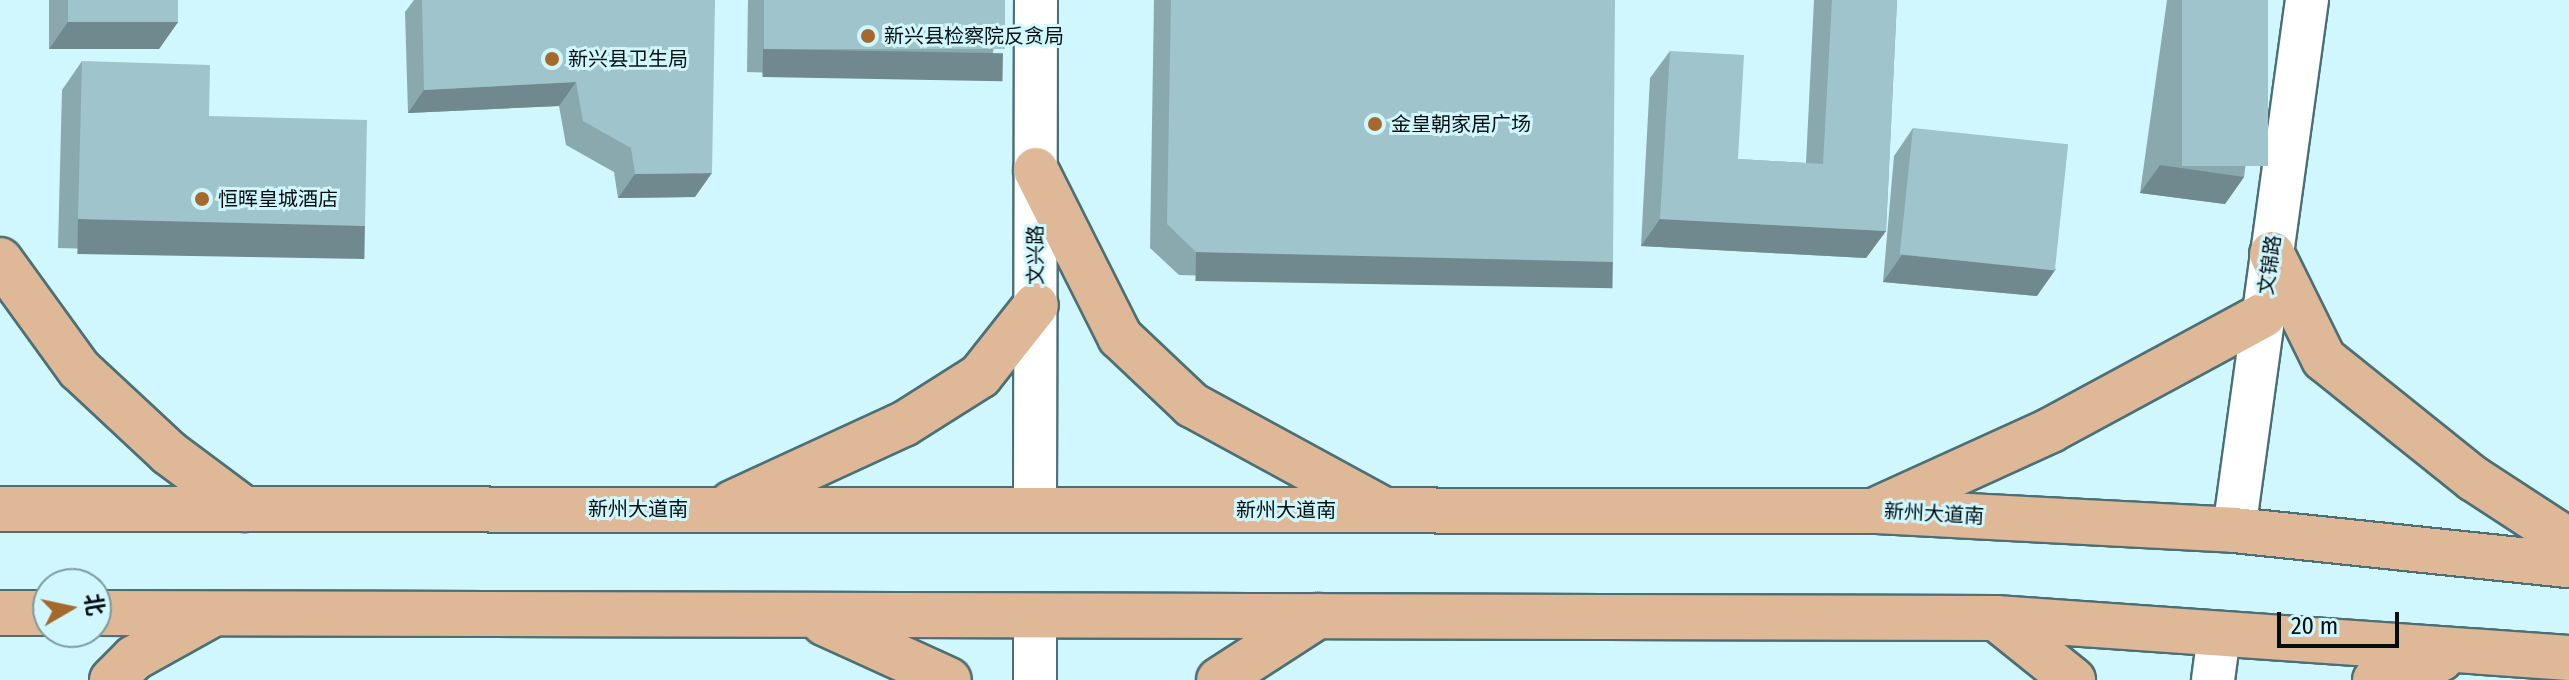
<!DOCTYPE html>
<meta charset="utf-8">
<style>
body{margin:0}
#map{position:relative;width:2569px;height:680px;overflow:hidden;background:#d1f7fe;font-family:"Fira Sans Condensed","Noto Sans SC",sans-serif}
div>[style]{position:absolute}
.roads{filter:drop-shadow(2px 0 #4c6f75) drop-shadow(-2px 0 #4c6f75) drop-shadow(0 2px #4c6f75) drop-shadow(0 -2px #4c6f75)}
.minor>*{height:42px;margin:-21px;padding:0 21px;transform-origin:21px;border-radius:21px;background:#fff}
.primary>*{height:44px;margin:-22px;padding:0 22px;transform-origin:22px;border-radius:22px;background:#deb897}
.wall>*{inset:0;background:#89a9af}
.shaded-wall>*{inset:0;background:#6f898e;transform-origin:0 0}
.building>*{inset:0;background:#9fc4cb;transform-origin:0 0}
.dots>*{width:22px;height:22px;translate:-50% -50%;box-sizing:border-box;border:4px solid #d1f7fe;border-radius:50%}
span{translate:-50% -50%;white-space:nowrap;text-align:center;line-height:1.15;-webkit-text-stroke:6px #d1f7fe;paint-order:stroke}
.poi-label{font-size:20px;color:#030e11}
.left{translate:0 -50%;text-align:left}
.street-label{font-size:20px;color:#030e11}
.north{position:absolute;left:32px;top:568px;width:80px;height:80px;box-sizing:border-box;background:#d1f7fe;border:2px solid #7f9a9f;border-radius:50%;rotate:81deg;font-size:22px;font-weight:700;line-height:32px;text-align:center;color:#030e11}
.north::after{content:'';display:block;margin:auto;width:28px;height:36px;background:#a6692d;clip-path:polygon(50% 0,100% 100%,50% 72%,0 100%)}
.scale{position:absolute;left:2277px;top:612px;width:122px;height:36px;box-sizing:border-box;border:4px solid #030e11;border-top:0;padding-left:10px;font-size:24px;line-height:28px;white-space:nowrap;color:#030e11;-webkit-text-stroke:6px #d1f7fe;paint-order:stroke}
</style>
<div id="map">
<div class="roads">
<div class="minor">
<i style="left:1035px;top:510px;width:510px;rotate:-89.89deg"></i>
<i style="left:2234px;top:530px;width:535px;rotate:-82.16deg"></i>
<i style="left:1035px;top:680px;width:65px;rotate:-90deg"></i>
<i style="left:2213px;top:680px;width:45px;rotate:-82.4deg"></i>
</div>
<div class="primary">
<i style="left:1036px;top:170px;width:187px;rotate:63.3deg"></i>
<i style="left:1120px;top:337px;width:99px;rotate:43.4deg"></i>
<i style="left:1192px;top:405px;width:213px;rotate:28.6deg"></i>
<i style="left:2272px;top:254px;width:117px;rotate:63.7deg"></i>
<i style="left:2324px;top:359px;width:192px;rotate:38.7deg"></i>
<i style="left:2474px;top:479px;width:113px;rotate:33.1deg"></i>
<i style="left:0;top:260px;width:135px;rotate:54.1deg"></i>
<i style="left:79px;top:369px;width:123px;rotate:43deg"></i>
<i style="left:169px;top:453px;width:94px;rotate:36.7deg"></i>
<i style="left:732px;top:503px;width:189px;rotate:-24.7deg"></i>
<i style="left:904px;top:424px;width:90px;rotate:-32.3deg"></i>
<i style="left:980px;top:376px;width:90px;rotate:-51.7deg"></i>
<i style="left:1880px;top:508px;width:188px;rotate:-24.5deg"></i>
<i style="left:2051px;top:430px;width:242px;rotate:-28.4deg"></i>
<i style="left:0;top:509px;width:1875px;rotate:0.06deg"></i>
<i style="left:1875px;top:511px;width:360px;rotate:3deg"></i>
<i style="left:2234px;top:530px;width:337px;rotate:6deg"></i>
<i style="left:0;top:613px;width:48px"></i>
<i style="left:96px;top:613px;width:1900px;rotate:0.15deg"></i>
<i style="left:1996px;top:618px;width:574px;rotate:3.99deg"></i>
<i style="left:1996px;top:618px;width:99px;rotate:38.8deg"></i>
<i style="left:824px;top:623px;width:137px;rotate:24.5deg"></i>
<i style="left:112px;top:680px;width:31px;rotate:-45deg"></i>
<i style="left:134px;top:658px;width:90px;rotate:-29.1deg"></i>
<i style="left:1219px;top:680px;width:118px;rotate:-32.9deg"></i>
<i style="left:2375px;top:680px;width:69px;rotate:-17.7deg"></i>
</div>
</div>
<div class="wall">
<i style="clip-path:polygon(49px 0,178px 0,178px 22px,159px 49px,49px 49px)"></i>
<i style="clip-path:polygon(414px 0,715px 0,695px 197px,618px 198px,614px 172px,566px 145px,559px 106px,408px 113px,405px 12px)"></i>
<i style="clip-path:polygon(748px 0,1005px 0,987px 78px,747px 72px)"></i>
<i style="clip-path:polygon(1154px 0,1615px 0,1596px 286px,1179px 275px,1150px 248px)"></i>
<i style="clip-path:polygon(1814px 0,1897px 0,1886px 231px,1866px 258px,1641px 246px,1650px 78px,1670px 51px,1738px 159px,1806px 163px)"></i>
<i style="clip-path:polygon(2167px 0,2268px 0,2244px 177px,2225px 204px,2140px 193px)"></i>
<i style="clip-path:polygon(82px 61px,209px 116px,344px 255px,58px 248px,62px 90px)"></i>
<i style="clip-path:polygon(1913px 128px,2037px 296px,1883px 282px,1894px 156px)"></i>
</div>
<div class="shaded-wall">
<i style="clip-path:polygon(68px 22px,178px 22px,159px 49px,49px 49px)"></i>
<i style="left:763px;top:49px;width:240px;height:28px;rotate:1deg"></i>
<i style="clip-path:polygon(576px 82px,559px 106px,408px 113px,424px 90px)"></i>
<i style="clip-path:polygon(2160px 165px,2244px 177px,2225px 204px,2140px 193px)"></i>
<i style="clip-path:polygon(712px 173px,695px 197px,618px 198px,635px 174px)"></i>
<i style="left:78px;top:219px;width:287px;height:35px;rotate:1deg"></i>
<i style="clip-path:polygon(1660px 219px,1886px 231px,1866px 258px,1641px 246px)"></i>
<i style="left:1196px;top:252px;width:417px;height:29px;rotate:1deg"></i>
<i style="clip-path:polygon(1902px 255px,2056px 269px,2037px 296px,1883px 282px)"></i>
</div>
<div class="building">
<i style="left:68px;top:0;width:110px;height:22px"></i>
<i style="clip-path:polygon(422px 0,715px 0,712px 173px,635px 174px,631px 148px,583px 121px,576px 82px,424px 90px)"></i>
<i style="left:764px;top:0;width:241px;height:49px"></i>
<i style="clip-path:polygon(1171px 0,1615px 0,1613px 262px,1196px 252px,1167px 224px)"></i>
<i style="clip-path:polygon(1832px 0,1897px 0,1886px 231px,1660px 219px,1670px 51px,1744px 55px,1738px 159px,1823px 164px)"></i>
<i style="left:2182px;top:0;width:86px;height:166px"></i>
<i style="clip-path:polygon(82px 61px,210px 65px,209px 116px,367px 120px,365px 226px,78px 219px)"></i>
<i style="left:1913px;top:128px;width:156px;height:127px;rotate:6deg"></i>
</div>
<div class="dots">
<i style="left:868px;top:36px;background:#a6692d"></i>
<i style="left:552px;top:59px;background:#a6692d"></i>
<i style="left:1375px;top:124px;background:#a6692d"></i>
<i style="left:202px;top:199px;background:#a6692d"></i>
</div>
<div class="poi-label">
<span class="left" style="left:884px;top:36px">新兴县检察院反贪局</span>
<span class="left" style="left:568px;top:59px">新兴县卫生局</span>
<span class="left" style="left:1391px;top:124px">金皇朝家居广场</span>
<span class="left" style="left:218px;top:199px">恒晖皇城酒店</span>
</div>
<div class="street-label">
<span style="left:1036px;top:255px;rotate:-90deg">文兴路</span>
<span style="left:2270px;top:265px;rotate:-82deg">文锦路</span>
<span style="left:638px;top:509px">新州大道南</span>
<span style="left:1286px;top:510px">新州大道南</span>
<span style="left:1934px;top:514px;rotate:3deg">新州大道南</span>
</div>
<div class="north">北</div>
<div class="scale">20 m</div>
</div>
